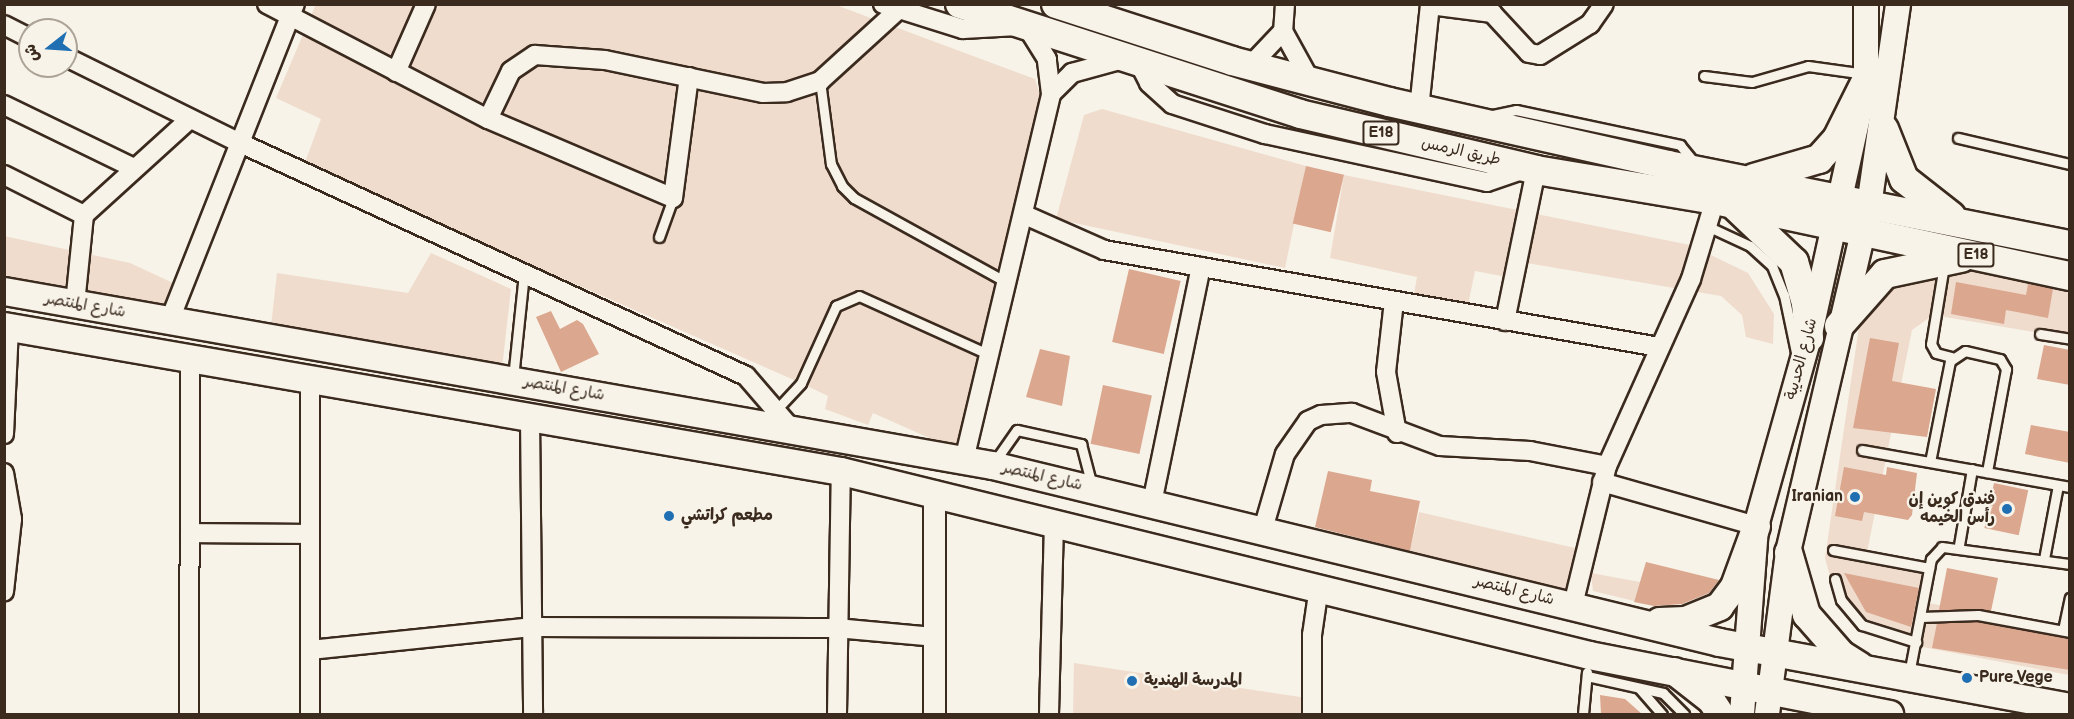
<!DOCTYPE html>
<meta charset="utf-8">
<style>
body{margin:0}
#map{position:relative;width:2074px;height:719px;overflow:hidden;background:#f7f3e8;font-family:"Balsamiq Sans","Playpen Sans Arabic",sans-serif}
div>[style]{position:absolute}
.built>*{inset:0;background:#efdccd;transform-origin:0 0}
.building>*{inset:0;background:#dba78f;transform-origin:0 0}
.roads{filter:drop-shadow(2px 0 #3b2a1e) drop-shadow(-2px 0 #3b2a1e) drop-shadow(0 2px #3b2a1e) drop-shadow(0 -2px #3b2a1e)}
.service>*{height:9px;margin:-4.5px;padding:0 4.5px;transform-origin:4.5px;border-radius:4.5px;background:#f7f3e8}
.minor>*{height:18px;margin:-9px;padding:0 9px;transform-origin:9px;border-radius:9px;background:#f7f3e8}
.tertiary>*{height:21px;margin:-10.5px;padding:0 10.5px;transform-origin:10.5px;border-radius:10.5px;background:#f7f3e8}
.secondary>*{height:24px;margin:-12px;padding:0 12px;transform-origin:12px;border-radius:12px;background:#f7f3e8}
.primary>*{height:27px;margin:-13.5px;padding:0 13.5px;transform-origin:13.5px;border-radius:13.5px;background:#f7f3e8}
.trunk>*{height:28px;margin:-14px;padding:0 14px;transform-origin:14px;border-radius:14px;background:#f7f3e8}
.dots>*{width:16px;height:16px;translate:-50% -50%;box-sizing:border-box;border:3px solid #f7f3e8;border-radius:50%}
span{translate:-50% -50%;white-space:nowrap;text-align:center;line-height:1.15;-webkit-text-stroke:4.5px #f7f3e8;paint-order:stroke}
.shield-label span{padding:2px 4px;background:#f7f3e8;border:2px solid;border-radius:4px;-webkit-text-stroke-width:0}
.shield-label{font-size:15px;color:#3b2a1e;font-weight:700}
.street-label{font-size:16px;color:#3b2a1e}
.poi-label{font-size:16px;color:#3b2a1e;font-weight:700}
.right{translate:-100% -50%;text-align:right}
.left{translate:0 -50%;text-align:left}
.frame{position:absolute;inset:0;border:6px solid #3b2a1e;pointer-events:none}
.north{position:absolute;left:18px;top:18px;width:60px;height:60px;box-sizing:border-box;background:#f7f3e8;border:2px solid #aca397;border-radius:50%;rotate:253deg;font-size:16px;font-weight:700;line-height:24px;text-align:center;color:#3b2a1e}
.north::after{content:'';display:block;margin:auto;width:21px;height:27px;background:#1f6fb2;clip-path:polygon(50% 0,100% 100%,50% 72%,0 100%)}
</style>
<div id="map">
<div class="built">
<i style="clip-path:polygon(316px 4px,836px 5px,1035px 79px,1045px 111px,961px 452px,873px 413px,868px 425px,825px 409px,828px 396px,801px 383px,304px 165px,321px 119px,276px 98px)"></i>
<i style="clip-path:polygon(1102px 109px,1306px 166px,1285px 268px,1056px 219px,1084px 115px)"></i>
<i style="clip-path:polygon(1344px 175px,1690px 245px,1748px 273px,1774px 314px,1773px 344px,1746px 337px,1742px 315px,1721px 296px,1510px 260px,1507px 277px,1475px 271px,1467px 310px,1413px 300px,1417px 277px,1330px 258px)"></i>
<i style="clip-path:polygon(4px 236px,130px 263px,188px 290px,173px 315px,5px 284px)"></i>
<i style="clip-path:polygon(431px 253px,511px 289px,502px 368px,271px 326px,277px 273px,408px 293px)"></i>
<i style="clip-path:polygon(1949px 267px,2069px 286px,2069px 338px,1933px 315px,1912px 330px,1865px 562px,1933px 576px,1928px 603px,2069px 629px,2069px 675px,1907px 644px,1877px 634px,1835px 595px,1825px 558px,1860px 320px,1880px 288px)"></i>
<i style="left:1419px;top:512px;width:160px;height:47px;rotate:13deg"></i>
<i style="clip-path:polygon(1591px 573px,1640px 582px,1634px 601px,1593px 591px)"></i>
<i style="clip-path:polygon(1074px 663px,1307px 698px,1307px 714px,1073px 714px)"></i>
</div>
<div class="building">
<i style="left:1306px;top:166px;width:39px;height:59px;rotate:13deg"></i>
<i style="left:1129px;top:269px;width:53px;height:75px;rotate:13deg"></i>
<i style="clip-path:polygon(1956px 282px,2026px 295px,2028px 284px,2053px 289px,2048px 318px,2006px 310px,2004px 324px,1951px 314px)"></i>
<i style="clip-path:polygon(551px 311px,560px 329px,577px 320px,583px 324px,599px 354px,561px 372px,536px 317px)"></i>
<i style="clip-path:polygon(1870px 338px,1899px 343px,1892px 381px,1936px 389px,1927px 437px,1853px 428px)"></i>
<i style="clip-path:polygon(2044px 345px,2070px 350px,2070px 385px,2037px 379px)"></i>
<i style="clip-path:polygon(1040px 349px,1070px 356px,1062px 406px,1026px 397px)"></i>
<i style="left:1103px;top:385px;width:50px;height:60px;rotate:12deg"></i>
<i style="clip-path:polygon(2031px 425px,2070px 432px,2070px 463px,2025px 454px)"></i>
<i style="clip-path:polygon(1844px 467px,1886px 475px,1887px 467px,1917px 473px,1912px 515px,1908px 520px,1864px 512px,1862px 521px,1835px 516px)"></i>
<i style="clip-path:polygon(1328px 471px,1372px 480px,1370px 491px,1420px 501px,1410px 551px,1315px 527px)"></i>
<i style="left:1994px;top:483px;width:35px;height:46px;rotate:12deg"></i>
<i style="clip-path:polygon(1646px 562px,1719px 580px,1709px 593px,1682px 604px,1654px 606px,1634px 602px)"></i>
<i style="clip-path:polygon(1947px 568px,1998px 578px,1991px 611px,1939px 610px)"></i>
<i style="clip-path:polygon(1844px 573px,1919px 588px,1911px 627px,1866px 612px)"></i>
<i style="clip-path:polygon(1977px 622px,2070px 639px,2070px 670px,1932px 648px,1937px 623px)"></i>
<i style="clip-path:polygon(1600px 695px,1625px 699px,1642px 714px,1601px 714px)"></i>
</div>
<div class="roads">
<div class="service">
<i style="left:1704px;top:76px;width:48px;rotate:7.1deg"></i>
<i style="left:1752px;top:82px;width:58px;rotate:-15.9deg"></i>
<i style="left:1808px;top:66px;width:58px;rotate:8deg"></i>
<i style="left:820px;top:81px;width:84px;rotate:82.5deg"></i>
<i style="left:831px;top:164px;width:25px;rotate:63deg"></i>
<i style="left:842px;top:186px;width:17px;rotate:45deg"></i>
<i style="left:854px;top:198px;width:176px;rotate:28.9deg"></i>
<i style="left:1488px;top:116px;width:29px;rotate:-12deg"></i>
<i style="left:1516px;top:110px;width:168px;rotate:12deg"></i>
<i style="left:1680px;top:145px;width:26px;rotate:51deg"></i>
<i style="left:1958px;top:138px;width:115px;rotate:13.1deg"></i>
<i style="left:1707px;top:226px;width:47px;rotate:24.9deg"></i>
<i style="left:1750px;top:246px;width:30px;rotate:42deg"></i>
<i style="left:1772px;top:266px;width:31px;rotate:68deg"></i>
<i style="left:1784px;top:295px;width:63px;rotate:78.2deg"></i>
<i style="left:659px;top:237px;width:41px;rotate:-70.3deg"></i>
<i style="left:1944px;top:265px;width:80px;rotate:99.3deg"></i>
<i style="left:1931px;top:344px;width:10px;rotate:61deg"></i>
<i style="left:1936px;top:353px;width:16px;rotate:15deg"></i>
<i style="left:2040px;top:334px;width:30px;rotate:9deg"></i>
<i style="left:513px;top:378px;width:106px;rotate:-84deg"></i>
<i style="left:777px;top:409px;width:35px;rotate:-47deg"></i>
<i style="left:801px;top:383px;width:85px;rotate:-65.6deg"></i>
<i style="left:836px;top:306px;width:25px;rotate:-23deg"></i>
<i style="left:859px;top:296px;width:144px;rotate:24.2deg"></i>
<i style="left:1862px;top:450px;width:211px;rotate:10.1deg"></i>
<i style="left:995px;top:461px;width:38px;rotate:-55deg"></i>
<i style="left:1017px;top:430px;width:66px;rotate:12.3deg"></i>
<i style="left:1081px;top:444px;width:43px;rotate:75.3deg"></i>
<i style="left:1930px;top:462px;width:103px;rotate:-78.8deg"></i>
<i style="left:1950px;top:361px;width:18px;rotate:-34deg"></i>
<i style="left:1965px;top:351px;width:36px;rotate:13deg"></i>
<i style="left:2000px;top:359px;width:12px;rotate:59deg"></i>
<i style="left:2006px;top:369px;width:105px;rotate:100.5deg"></i>
<i style="left:1959px;top:545px;width:77px;rotate:-80.3deg"></i>
<i style="left:1833px;top:550px;width:98px;rotate:10.6deg"></i>
<i style="left:2044px;top:559px;width:75px;rotate:-79.3deg"></i>
<i style="left:1835px;top:579px;width:22px;rotate:74deg"></i>
<i style="left:1841px;top:600px;width:33px;rotate:50deg"></i>
<i style="left:1862px;top:625px;width:57px;rotate:17.5deg"></i>
<i style="left:1921px;top:617px;width:57px;rotate:-2deg"></i>
<i style="left:1978px;top:615px;width:94px;rotate:10.5deg"></i>
<i style="left:2063px;top:630px;width:33px;rotate:-78deg"></i>
<i style="left:1909px;top:674px;width:117px;rotate:-79.2deg"></i>
<i style="left:1931px;top:559px;width:16px;rotate:-47deg"></i>
<i style="left:1942px;top:547px;width:129px;rotate:7.6deg"></i>
<i style="left:1587px;top:676px;width:78px;rotate:12.6deg"></i>
<i style="left:1663px;top:693px;width:30px;rotate:45deg"></i>
<i style="left:1639px;top:688px;width:35px;rotate:49deg"></i>
<i style="left:1583px;top:714px;width:42px;rotate:-84.6deg"></i>
</div>
<div class="minor">
<i style="left:267px;top:4px;width:249px;rotate:27.5deg"></i>
<i style="left:488px;top:119px;width:201px;rotate:23.1deg"></i>
<i style="left:673px;top:198px;width:122px;rotate:-82.5deg"></i>
<i style="left:883px;top:4px;width:84px;rotate:17.4deg"></i>
<i style="left:963px;top:29px;width:55px;rotate:-3.1deg"></i>
<i style="left:1285px;top:4px;width:27px;rotate:94deg"></i>
<i style="left:1283px;top:31px;width:58px;rotate:61.2deg"></i>
<i style="left:1430px;top:5px;width:63px;rotate:7.4deg"></i>
<i style="left:1492px;top:13px;width:54px;rotate:47.2deg"></i>
<i style="left:1529px;top:53px;width:11px;rotate:10deg"></i>
<i style="left:1540px;top:55px;width:59px;rotate:-31.8deg"></i>
<i style="left:1590px;top:24px;width:24px;rotate:-55deg"></i>
<i style="left:4px;top:25px;width:29px;rotate:27deg"></i>
<i style="left:66px;top:57px;width:192px;rotate:26.3deg"></i>
<i style="left:238px;top:142px;width:559px;rotate:24.73deg"></i>
<i style="left:746px;top:376px;width:67px;rotate:49.2deg"></i>
<i style="left:1139px;top:63px;width:22px;rotate:63deg"></i>
<i style="left:1149px;top:83px;width:31px;rotate:42deg"></i>
<i style="left:1172px;top:104px;width:98px;rotate:17.9deg"></i>
<i style="left:1265px;top:134px;width:227px;rotate:12.2deg"></i>
<i style="left:1487px;top:182px;width:43px;rotate:-18.9deg"></i>
<i style="left:1250px;top:66px;width:48px;rotate:-46.7deg"></i>
<i style="left:396px;top:72px;width:74px;rotate:-66.2deg"></i>
<i style="left:1051px;top:94px;width:30px;rotate:-45deg"></i>
<i style="left:1072px;top:73px;width:50px;rotate:-15.2deg"></i>
<i style="left:4px;top:105px;width:144px;rotate:25.9deg"></i>
<i style="left:1419px;top:109px;width:106px;rotate:-84deg"></i>
<i style="left:488px;top:119px;width:53px;rotate:-64.4deg"></i>
<i style="left:511px;top:71px;width:29px;rotate:-34deg"></i>
<i style="left:535px;top:55px;width:70px;rotate:4.1deg"></i>
<i style="left:605px;top:60px;width:161px;rotate:11.8deg"></i>
<i style="left:763px;top:93px;width:24px;rotate:-2deg"></i>
<i style="left:787px;top:92px;width:35px;rotate:-18deg"></i>
<i style="left:820px;top:81px;width:107px;rotate:-42.3deg"></i>
<i style="left:4px;top:175px;width:89px;rotate:26.6deg"></i>
<i style="left:1025px;top:215px;width:86px;rotate:23.9deg"></i>
<i style="left:1104px;top:250px;width:563px;rotate:9.91deg"></i>
<i style="left:1394px;top:301px;width:71px;rotate:96.4deg"></i>
<i style="left:1386px;top:372px;width:62px;rotate:79.8deg"></i>
<i style="left:75px;top:304px;width:89px;rotate:-84.2deg"></i>
<i style="left:84px;top:215px;width:143px;rotate:-42.2deg"></i>
<i style="left:1505px;top:321px;width:154px;rotate:-78.4deg"></i>
<i style="left:169px;top:322px;width:342px;rotate:-68.4deg"></i>
<i style="left:530px;top:418px;width:296px;rotate:89.4deg"></i>
<i style="left:4px;top:434px;width:108px;rotate:-87.3deg"></i>
<i style="left:964px;top:460px;width:376px;rotate:-76.6deg"></i>
<i style="left:1051px;top:94px;width:35px;rotate:-97deg"></i>
<i style="left:1047px;top:59px;width:36px;rotate:-122deg"></i>
<i style="left:4px;top:473px;width:47px;rotate:80.1deg"></i>
<i style="left:12px;top:519px;width:73px;rotate:96.3deg"></i>
<i style="left:1602px;top:482px;width:160px;rotate:15.9deg"></i>
<i style="left:1152px;top:503px;width:241px;rotate:-78.3deg"></i>
<i style="left:1263px;top:529px;width:78px;rotate:-73.7deg"></i>
<i style="left:1285px;top:454px;width:40px;rotate:-55.1deg"></i>
<i style="left:1308px;top:421px;width:14px;rotate:-25deg"></i>
<i style="left:1321px;top:415px;width:31px;rotate:-4deg"></i>
<i style="left:1352px;top:413px;width:94px;rotate:20.6deg"></i>
<i style="left:1440px;top:446px;width:90px;rotate:3.2deg"></i>
<i style="left:1530px;top:451px;width:78px;rotate:11deg"></i>
<i style="left:190px;top:533px;width:116px;rotate:0.5deg"></i>
<i style="left:1573px;top:605px;width:143px;rotate:-76.3deg"></i>
<i style="left:1607px;top:466px;width:205px;rotate:-65.8deg"></i>
<i style="left:1691px;top:279px;width:83px;rotate:-73.1deg"></i>
<i style="left:310px;top:650px;width:225px;rotate:-5.9deg"></i>
<i style="left:534px;top:627px;width:302px;rotate:0.2deg"></i>
<i style="left:836px;top:628px;width:98px;rotate:5.2deg"></i>
<i style="left:189px;top:714px;width:356px;rotate:-89.8deg"></i>
<i style="left:310px;top:714px;width:334px;rotate:-90deg"></i>
<i style="left:837px;top:714px;width:243px;rotate:-89.1deg"></i>
<i style="left:1049px;top:714px;width:194px;rotate:-88.5deg"></i>
<i style="left:1312px;top:714px;width:79px;rotate:-90deg"></i>
<i style="left:1312px;top:635px;width:49px;rotate:-81.7deg"></i>
</div>
<div class="tertiary">
<i style="left:934px;top:491px;width:223px;rotate:90deg"></i>
</div>
<div class="secondary">
<i style="left:1742px;top:714px;width:189px;rotate:-85.7deg"></i>
<i style="left:1756px;top:526px;width:195px;rotate:-74.3deg"></i>
<i style="left:1809px;top:338px;width:263px;rotate:-77.5deg"></i>
<i style="left:1866px;top:81px;width:77px;rotate:-90deg"></i>
<i style="left:1767px;top:714px;width:163px;rotate:-82.6deg"></i>
<i style="left:1788px;top:552px;width:355px;rotate:-76.8deg"></i>
<i style="left:1869px;top:206px;width:204px;rotate:-81.8deg"></i>
</div>
<div class="primary">
<i style="left:4px;top:291px;width:1003px;rotate:9.99deg"></i>
<i style="left:992px;top:465px;width:748px;rotate:13.68deg"></i>
<i style="left:1719px;top:642px;width:357px;rotate:10.5deg"></i>
<i style="left:4px;top:326px;width:849px;rotate:9.83deg"></i>
<i style="left:841px;top:471px;width:770px;rotate:13.82deg"></i>
<i style="left:1589px;top:655px;width:306px;rotate:11.1deg"></i>
<i style="left:1788px;top:552px;width:65px;rotate:73.8deg"></i>
<i style="left:1806px;top:614px;width:53px;rotate:48.8deg"></i>
<i style="left:1841px;top:654px;width:22px;rotate:32deg"></i>
<i style="left:1659px;top:621px;width:26px;rotate:-2deg"></i>
<i style="left:1685px;top:620px;width:37px;rotate:-22deg"></i>
<i style="left:1719px;top:606px;width:25px;rotate:-53deg"></i>
<i style="left:1734px;top:586px;width:64px;rotate:-69.9deg"></i>
<i style="left:1674px;top:671px;width:47px;rotate:38.1deg"></i>
<i style="left:1711px;top:700px;width:17px;rotate:57deg"></i>
</div>
<div class="trunk">
<i style="left:960px;top:4px;width:357px;rotate:17.9deg"></i>
<i style="left:1300px;top:114px;width:243px;rotate:13.3deg"></i>
<i style="left:1536px;top:170px;width:181px;rotate:9.5deg"></i>
<i style="left:1715px;top:200px;width:363px;rotate:12.1deg"></i>
<i style="left:1056px;top:4px;width:185px;rotate:17.9deg"></i>
<i style="left:1232px;top:61px;width:162px;rotate:14.6deg"></i>
<i style="left:1389px;top:102px;width:286px;rotate:12.7deg"></i>
<i style="left:1668px;top:165px;width:410px;rotate:11.3deg"></i>
<i style="left:1884px;top:129px;width:54px;rotate:68.2deg"></i>
<i style="left:1904px;top:179px;width:60px;rotate:38.2deg"></i>
<i style="left:1754px;top:178px;width:68px;rotate:-16.3deg"></i>
<i style="left:1819px;top:159px;width:27px;rotate:-48deg"></i>
<i style="left:1837px;top:139px;width:65px;rotate:-63.4deg"></i>
<i style="left:1736px;top:207px;width:80px;rotate:43.5deg"></i>
<i style="left:1794px;top:262px;width:43px;rotate:73.7deg"></i>
<i style="left:1806px;top:303px;width:35px;rotate:85deg"></i>
<i style="left:1839px;top:326px;width:69px;rotate:-48.5deg"></i>
<i style="left:1885px;top:274px;width:78px;rotate:-11.9deg"></i>
</div>
</div>
<div class="dots">
<i style="left:1855px;top:497px;background:#1f6fb2"></i>
<i style="left:2007px;top:509px;background:#1f6fb2"></i>
<i style="left:669px;top:516px;background:#1f6fb2"></i>
<i style="left:1967px;top:678px;background:#1f6fb2"></i>
<i style="left:1132px;top:681px;background:#1f6fb2"></i>
</div>
<div class="shield-label">
<span style="left:1381px;top:133px">E18</span>
<span style="left:1976px;top:255px">E18</span>
</div>
<div class="street-label">
<span style="left:1461px;top:152px;rotate:13deg">طريق الرمس</span>
<span style="left:85px;top:306px;rotate:10deg">شارع المنتصر</span>
<span style="left:1802px;top:359px;rotate:-75deg">شارع الحديبة</span>
<span style="left:564px;top:389px;rotate:10deg">شارع المنتصر</span>
<span style="left:1042px;top:477px;rotate:13deg">شارع المنتصر</span>
<span style="left:1514px;top:591px;rotate:14deg">شارع المنتصر</span>
</div>
<div class="poi-label">
<span class="right" style="left:1843px;top:497px">Iranian</span>
<span class="right" style="left:1995px;top:509px">فندق كوين إن<br>رأس الخيمه</span>
<span class="left" style="left:681px;top:516px">مطعم كراتشي</span>
<span class="left" style="left:1979px;top:678px">Pure Vege</span>
<span class="left" style="left:1144px;top:681px">المدرسة الهندية</span>
</div>
<div class="frame"></div>
<div class="north">ش</div>
</div>
